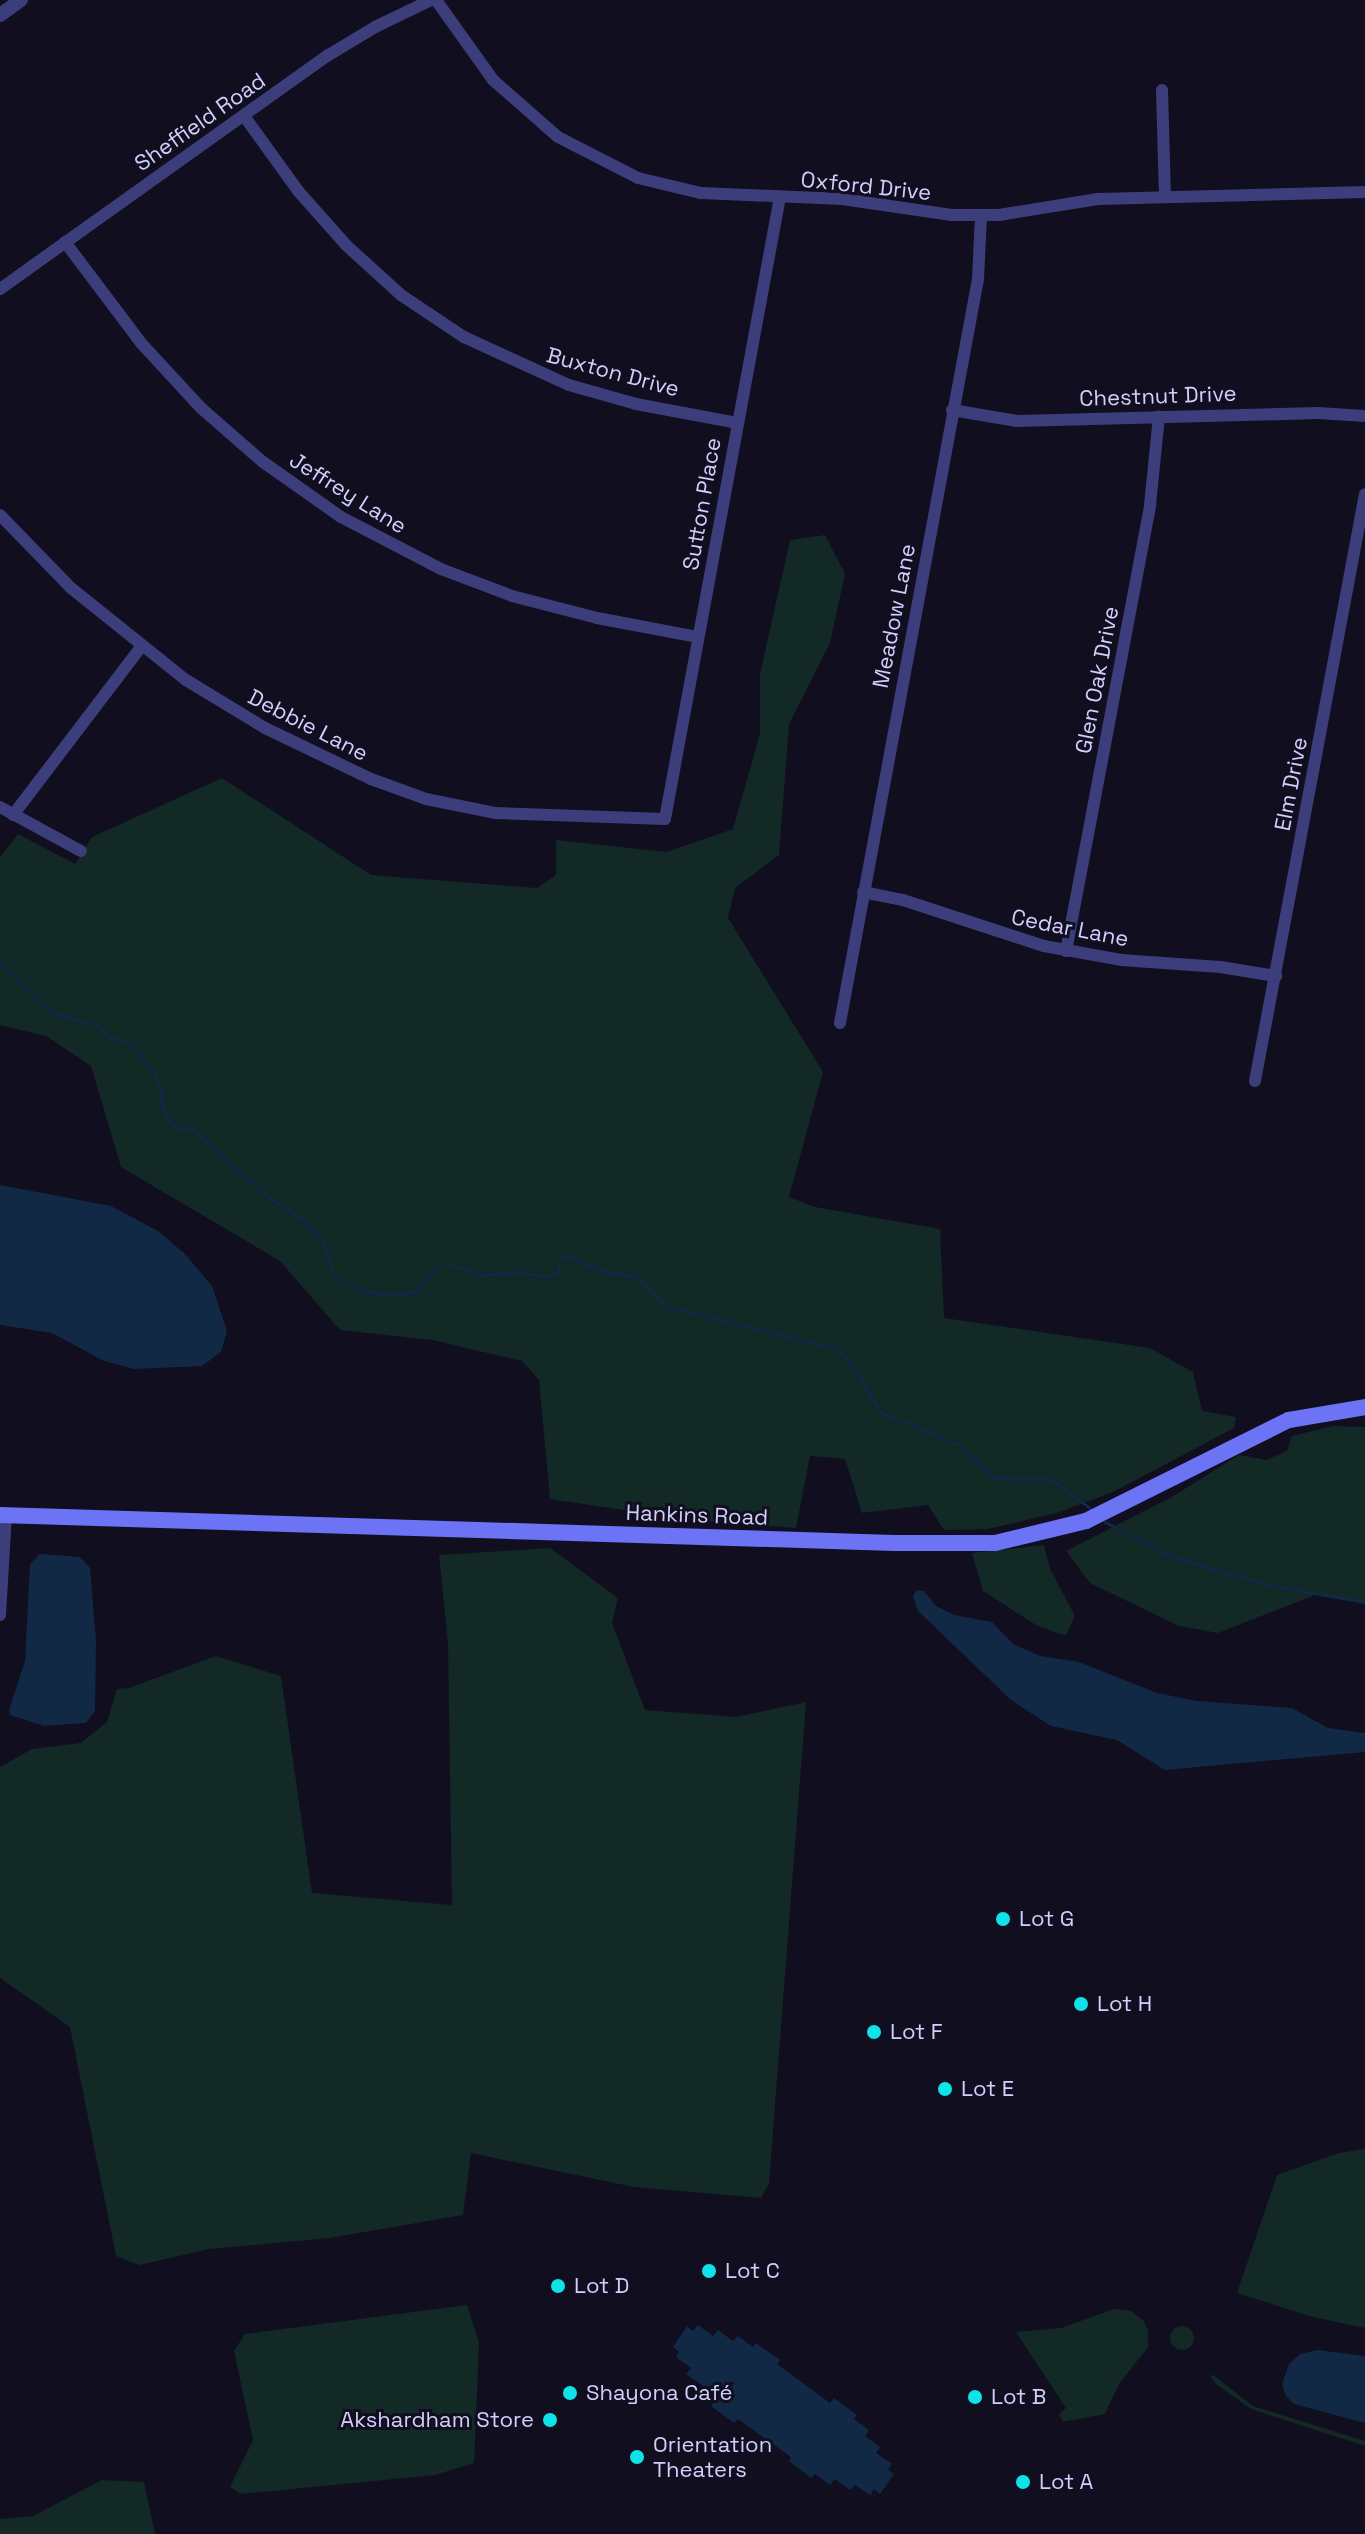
<!DOCTYPE html>
<meta charset="utf-8">
<style>
body{margin:0}
#map{position:relative;width:1365px;height:2534px;overflow:hidden;background:#100e1f;font-family:"Space Grotesk",sans-serif}
div>[style]{position:absolute}
.green>*{inset:0;background:#122926}
.round{border-radius:50%}
.water>*{inset:0;background:#112945}
.stream>*{height:3px;margin:-1.5px;padding:0 1.5px;transform-origin:1.5px;border-radius:1.5px;background:#112945}
.minor>*{height:12px;margin:-6px;padding:0 6px;transform-origin:6px;border-radius:6px;background:#3c3e7b}
.tertiary>*{height:14px;margin:-7px;padding:0 7px;transform-origin:7px;border-radius:7px;background:#3c3e7b}
.secondary>*{height:16px;margin:-8px;padding:0 8px;transform-origin:8px;border-radius:8px;background:#6d73f5}
.dots>*{width:22px;height:22px;translate:-50% -50%;box-sizing:border-box;border:4px solid #100e1f;border-radius:50%}
span{translate:-50% -50%;white-space:nowrap;text-align:center;line-height:1.15;-webkit-text-stroke:6px #100e1f;paint-order:stroke}
.street-label{font-size:22px;color:#d1cffc}
.poi-label{font-size:22px;color:#d1cffc}
.left{translate:0 -50%;text-align:left}
.right{translate:-100% -50%;text-align:right}
</style>
<div id="map">
<div class="green">
<i style="clip-path:polygon(825px 535px,845px 574px,830px 643px,789px 724px,779px 855px,735px 888px,728px 918px,823px 1072px,789px 1197px,815px 1207px,940px 1229px,944px 1318px,1150px 1348px,1193px 1372px,1202px 1411px,1236px 1417px,1234px 1428px,1115px 1491px,1060px 1512px,988px 1529px,944px 1530px,928px 1505px,862px 1513px,845px 1459px,810px 1456px,796px 1528px,690px 1520px,550px 1499px,539px 1380px,522px 1361px,432px 1340px,340px 1330px,280px 1261px,121px 1167px,91px 1066px,46px 1036px,0 1025px,0 857px,18px 834px,75px 864px,92px 837px,222px 778px,371px 875px,537px 888px,556px 875px,556px 840px,667px 852px,733px 829px,760px 734px,760px 674px,790px 540px)"></i>
<i style="clip-path:polygon(1333px 1426px,1365px 1427px,1365px 1604px,1315px 1595px,1218px 1633px,1179px 1626px,1090px 1583px,1066px 1551px,1170px 1498px,1239px 1455px,1266px 1460px,1287px 1451px,1292px 1436px)"></i>
<i style="clip-path:polygon(1044px 1545px,1050px 1569px,1075px 1616px,1066px 1636px,1036px 1625px,983px 1591px,972px 1553px)"></i>
<i style="clip-path:polygon(550px 1548px,618px 1598px,612px 1623px,645px 1710px,736px 1717px,806px 1702px,769px 2183px,761px 2198px,634px 2187px,471px 2153px,463px 2215px,330px 2238px,209px 2249px,139px 2265px,116px 2256px,70px 2027px,0 1978px,0 1767px,32px 1749px,81px 1743px,107px 1722px,117px 1689px,129px 1688px,216px 1656px,281px 1676px,312px 1893px,452px 1905px,448px 1643px,439px 1555px)"></i>
<i style="clip-path:polygon(1365px 2149px,1365px 2328px,1313px 2317px,1237px 2293px,1277px 2175px,1339px 2153px)"></i>
<i style="clip-path:polygon(467px 2305px,479px 2343px,474px 2463px,435px 2475px,240px 2494px,230px 2487px,253px 2440px,234px 2351px,245px 2334px)"></i>
<i style="clip-path:polygon(1114px 2309px,1131px 2311px,1143px 2320px,1148px 2330px,1148px 2347px,1119px 2384px,1105px 2414px,1063px 2422px,1059px 2414px,1066px 2408px,1016px 2332px,1061px 2328px)"></i>
<i class="round" style="left:1170px;top:2326px;width:24px;height:24px"></i>
<i style="clip-path:polygon(1213px 2375px,1253px 2406px,1365px 2441px,1365px 2446px,1251px 2409px,1216px 2384px,1210px 2376px)"></i>
<i style="clip-path:polygon(102px 2480px,144px 2482px,155px 2534px,0 2534px,0 2519px,33px 2516px)"></i>
</div>
<div class="water">
<i style="clip-path:polygon(0 1185px,111px 1206px,158px 1231px,185px 1254px,212px 1286px,227px 1331px,221px 1352px,202px 1366px,134px 1369px,104px 1361px,52px 1333px,0 1325px)"></i>
<i style="clip-path:polygon(40px 1554px,80px 1557px,90px 1568px,96px 1641px,95px 1711px,86px 1723px,44px 1726px,10px 1715px,9px 1710px,25px 1661px,30px 1564px)"></i>
<i style="clip-path:polygon(916px 1590px,924px 1591px,936px 1606px,954px 1615px,992px 1622px,1013px 1644px,1040px 1656px,1079px 1662px,1157px 1693px,1197px 1701px,1292px 1708px,1328px 1728px,1365px 1733px,1365px 1752px,1165px 1770px,1117px 1740px,1051px 1726px,1011px 1700px,918px 1611px,913px 1597px)"></i>
<i style="clip-path:polygon(698px 2325px,713px 2336px,718px 2330px,733px 2341px,738px 2336px,753px 2347px,756px 2343px,780px 2360px,777px 2364px,830px 2403px,834px 2398px,857px 2415px,854px 2419px,869px 2430px,865px 2436px,880px 2447px,876px 2453px,892px 2464px,888px 2470px,894px 2474px,880px 2494px,874px 2489px,870px 2495px,855px 2485px,850px 2490px,835px 2479px,830px 2485px,815px 2474px,811px 2478px,789px 2461px,791px 2457px,738px 2419px,734px 2423px,711px 2406px,714px 2402px,699px 2391px,703px 2386px,686px 2374px,691px 2368px,676px 2357px,679px 2352px,673px 2347px,687px 2326px,693px 2331px)"></i>
<i style="clip-path:polygon(1317px 2350px,1365px 2356px,1365px 2423px,1294px 2404px,1286px 2396px,1282px 2384px,1289px 2364px,1300px 2354px)"></i>
</div>
<div class="stream">
<i style="left:0;top:963px;width:70px;rotate:44.4deg"></i>
<i style="left:50px;top:1012px;width:46px;rotate:15.3deg"></i>
<i style="left:94px;top:1024px;width:20px;rotate:41deg"></i>
<i style="left:109px;top:1037px;width:24px;rotate:19deg"></i>
<i style="left:132px;top:1045px;width:33px;rotate:51deg"></i>
<i style="left:153px;top:1071px;width:21px;rotate:67deg"></i>
<i style="left:161px;top:1090px;width:19px;rotate:87deg"></i>
<i style="left:162px;top:1109px;width:22px;rotate:54deg"></i>
<i style="left:175px;top:1127px;width:19px;rotate:9deg"></i>
<i style="left:194px;top:1130px;width:100px;rotate:42.2deg"></i>
<i style="left:268px;top:1197px;width:44px;rotate:33deg"></i>
<i style="left:305px;top:1221px;width:26px;rotate:47deg"></i>
<i style="left:323px;top:1240px;width:37px;rotate:74deg"></i>
<i style="left:333px;top:1276px;width:30px;rotate:27deg"></i>
<i style="left:360px;top:1290px;width:33px;rotate:9deg"></i>
<i style="left:393px;top:1295px;width:24px;rotate:-9deg"></i>
<i style="left:417px;top:1291px;width:29px;rotate:-52deg"></i>
<i style="left:435px;top:1268px;width:13px;rotate:-27deg"></i>
<i style="left:447px;top:1262px;width:34px;rotate:23deg"></i>
<i style="left:478px;top:1275px;width:42px;rotate:-4.1deg"></i>
<i style="left:520px;top:1272px;width:26px;rotate:11deg"></i>
<i style="left:546px;top:1277px;width:13px;rotate:-23deg"></i>
<i style="left:558px;top:1272px;width:14px;rotate:-82deg"></i>
<i style="left:560px;top:1258px;width:8px;rotate:-14deg"></i>
<i style="left:568px;top:1256px;width:36px;rotate:24deg"></i>
<i style="left:601px;top:1271px;width:38px;rotate:9deg"></i>
<i style="left:639px;top:1277px;width:39px;rotate:48deg"></i>
<i style="left:665px;top:1306px;width:177px;rotate:14deg"></i>
<i style="left:837px;top:1349px;width:30px;rotate:49deg"></i>
<i style="left:857px;top:1372px;width:46px;rotate:60.1deg"></i>
<i style="left:880px;top:1412px;width:87px;rotate:22.4deg"></i>
<i style="left:960px;top:1445px;width:48px;rotate:43.3deg"></i>
<i style="left:995px;top:1478px;width:55px;rotate:1deg"></i>
<i style="left:1050px;top:1479px;width:49px;rotate:35.9deg"></i>
<i style="left:1105px;top:1522px;width:76px;rotate:27.2deg"></i>
<i style="left:1173px;top:1557px;width:99px;rotate:16.4deg"></i>
<i style="left:1268px;top:1585px;width:98px;rotate:9.9deg"></i>
</div>
<div class="minor">
<i style="left:436px;top:0;width:98px;rotate:54.5deg"></i>
<i style="left:493px;top:80px;width:86px;rotate:41.2deg"></i>
<i style="left:558px;top:137px;width:90px;rotate:27.1deg"></i>
<i style="left:638px;top:178px;width:65px;rotate:13.4deg"></i>
<i style="left:701px;top:193px;width:141px;rotate:2.4deg"></i>
<i style="left:842px;top:199px;width:111px;rotate:8.3deg"></i>
<i style="left:952px;top:215px;width:47px"></i>
<i style="left:999px;top:215px;width:100px;rotate:-9.2deg"></i>
<i style="left:1098px;top:199px;width:267px;rotate:-1.5deg"></i>
<i style="left:1162px;top:90px;width:107px;rotate:88.4deg"></i>
<i style="left:244px;top:116px;width:94px;rotate:54.1deg"></i>
<i style="left:299px;top:192px;width:71px;rotate:48.4deg"></i>
<i style="left:346px;top:245px;width:74px;rotate:42.3deg"></i>
<i style="left:401px;top:295px;width:76px;rotate:33.7deg"></i>
<i style="left:464px;top:337px;width:115px;rotate:24.6deg"></i>
<i style="left:569px;top:385px;width:70px;rotate:15.8deg"></i>
<i style="left:636px;top:404px;width:104px;rotate:10.6deg"></i>
<i style="left:65px;top:242px;width:126px;rotate:53deg"></i>
<i style="left:141px;top:343px;width:88px;rotate:47.3deg"></i>
<i style="left:201px;top:408px;width:82px;rotate:41.1deg"></i>
<i style="left:263px;top:462px;width:95px;rotate:35.2deg"></i>
<i style="left:341px;top:517px;width:113px;rotate:27.5deg"></i>
<i style="left:441px;top:569px;width:76px;rotate:20.8deg"></i>
<i style="left:512px;top:596px;width:88px;rotate:14.5deg"></i>
<i style="left:597px;top:618px;width:103px;rotate:10.7deg"></i>
<i style="left:0;top:289px;width:402px;rotate:-35.5deg"></i>
<i style="left:327px;top:56px;width:56px;rotate:-31.1deg"></i>
<i style="left:375px;top:27px;width:62px;rotate:-25.7deg"></i>
<i style="left:952px;top:410px;width:66px;rotate:9.6deg"></i>
<i style="left:1017px;top:421px;width:301px;rotate:-1.5deg"></i>
<i style="left:1318px;top:413px;width:47px;rotate:3.7deg"></i>
<i style="left:0;top:515px;width:102px;rotate:45.8deg"></i>
<i style="left:71px;top:588px;width:147px;rotate:38.7deg"></i>
<i style="left:186px;top:680px;width:92px;rotate:31.3deg"></i>
<i style="left:265px;top:728px;width:118px;rotate:25.7deg"></i>
<i style="left:371px;top:779px;width:59px;rotate:20deg"></i>
<i style="left:426px;top:799px;width:70px;rotate:11.5deg"></i>
<i style="left:495px;top:813px;width:170px;rotate:2deg"></i>
<i style="left:665px;top:819px;width:633px;rotate:-79.53deg"></i>
<i style="left:0;top:807px;width:92px;rotate:28.5deg"></i>
<i style="left:13px;top:815px;width:211px;rotate:-52.7deg"></i>
<i style="left:863px;top:892px;width:41px;rotate:11.3deg"></i>
<i style="left:903px;top:900px;width:148px;rotate:18.1deg"></i>
<i style="left:1044px;top:946px;width:78px;rotate:10.3deg"></i>
<i style="left:1121px;top:960px;width:99px;rotate:4deg"></i>
<i style="left:1220px;top:967px;width:57px;rotate:9.1deg"></i>
<i style="left:1066px;top:951px;width:454px;rotate:-79.3deg"></i>
<i style="left:1150px;top:505px;width:89px;rotate:-84.2deg"></i>
<i style="left:840px;top:1023px;width:757px;rotate:-79.49deg"></i>
<i style="left:978px;top:279px;width:64px;rotate:-87.3deg"></i>
<i style="left:1255px;top:1081px;width:597px;rotate:-79.39deg"></i>
<i style="left:0;top:1615px;width:100px;rotate:-86.6deg"></i>
</div>
<div class="tertiary">
<i style="left:0;top:15px;width:26px;rotate:-36deg"></i>
</div>
<div class="secondary">
<i style="left:0;top:1515px;width:894px;rotate:1.79deg"></i>
<i style="left:894px;top:1543px;width:101px"></i>
<i style="left:995px;top:1543px;width:94px;rotate:-13.6deg"></i>
<i style="left:1086px;top:1521px;width:227px;rotate:-26.5deg"></i>
<i style="left:1289px;top:1420px;width:77px;rotate:-9.7deg"></i>
</div>
<div class="dots">
<i style="left:1003px;top:1919px;background:#0fe2e8"></i>
<i style="left:1081px;top:2004px;background:#0fe2e8"></i>
<i style="left:874px;top:2032px;background:#0fe2e8"></i>
<i style="left:945px;top:2089px;background:#0fe2e8"></i>
<i style="left:709px;top:2271px;background:#0fe2e8"></i>
<i style="left:558px;top:2286px;background:#0fe2e8"></i>
<i style="left:570px;top:2393px;background:#0fe2e8"></i>
<i style="left:975px;top:2397px;background:#0fe2e8"></i>
<i style="left:550px;top:2420px;background:#0fe2e8"></i>
<i style="left:637px;top:2457px;background:#0fe2e8"></i>
<i style="left:1023px;top:2482px;background:#0fe2e8"></i>
</div>
<div class="street-label">
<span style="left:200px;top:122px;rotate:-35deg">Sheffield Road</span>
<span style="left:866px;top:186px;rotate:6deg">Oxford Drive</span>
<span style="left:613px;top:372px;rotate:15deg">Buxton Drive</span>
<span style="left:1158px;top:396px;rotate:-2deg">Chestnut Drive</span>
<span style="left:348px;top:493px;rotate:32deg">Jeffrey Lane</span>
<span style="left:702px;top:504px;rotate:-80deg">Sutton Place</span>
<span style="left:894px;top:616px;rotate:-79deg">Meadow Lane</span>
<span style="left:1097px;top:680px;rotate:-79deg">Glen Oak Drive</span>
<span style="left:308px;top:725px;rotate:27deg">Debbie Lane</span>
<span style="left:1291px;top:784px;rotate:-79deg">Elm Drive</span>
<span style="left:1070px;top:928px;rotate:11deg">Cedar Lane</span>
<span style="left:697px;top:1515px;rotate:2deg">Hankins Road</span>
</div>
<div class="poi-label">
<span class="left" style="left:1019px;top:1919px">Lot G</span>
<span class="left" style="left:1097px;top:2004px">Lot H</span>
<span class="left" style="left:890px;top:2032px">Lot F</span>
<span class="left" style="left:961px;top:2089px">Lot E</span>
<span class="left" style="left:725px;top:2271px">Lot C</span>
<span class="left" style="left:574px;top:2286px">Lot D</span>
<span class="left" style="left:586px;top:2393px">Shayona Café</span>
<span class="left" style="left:991px;top:2397px">Lot B</span>
<span class="right" style="left:534px;top:2420px">Akshardham Store</span>
<span class="left" style="left:653px;top:2457px">Orientation<br>Theaters</span>
<span class="left" style="left:1039px;top:2482px">Lot A</span>
</div>
</div>
